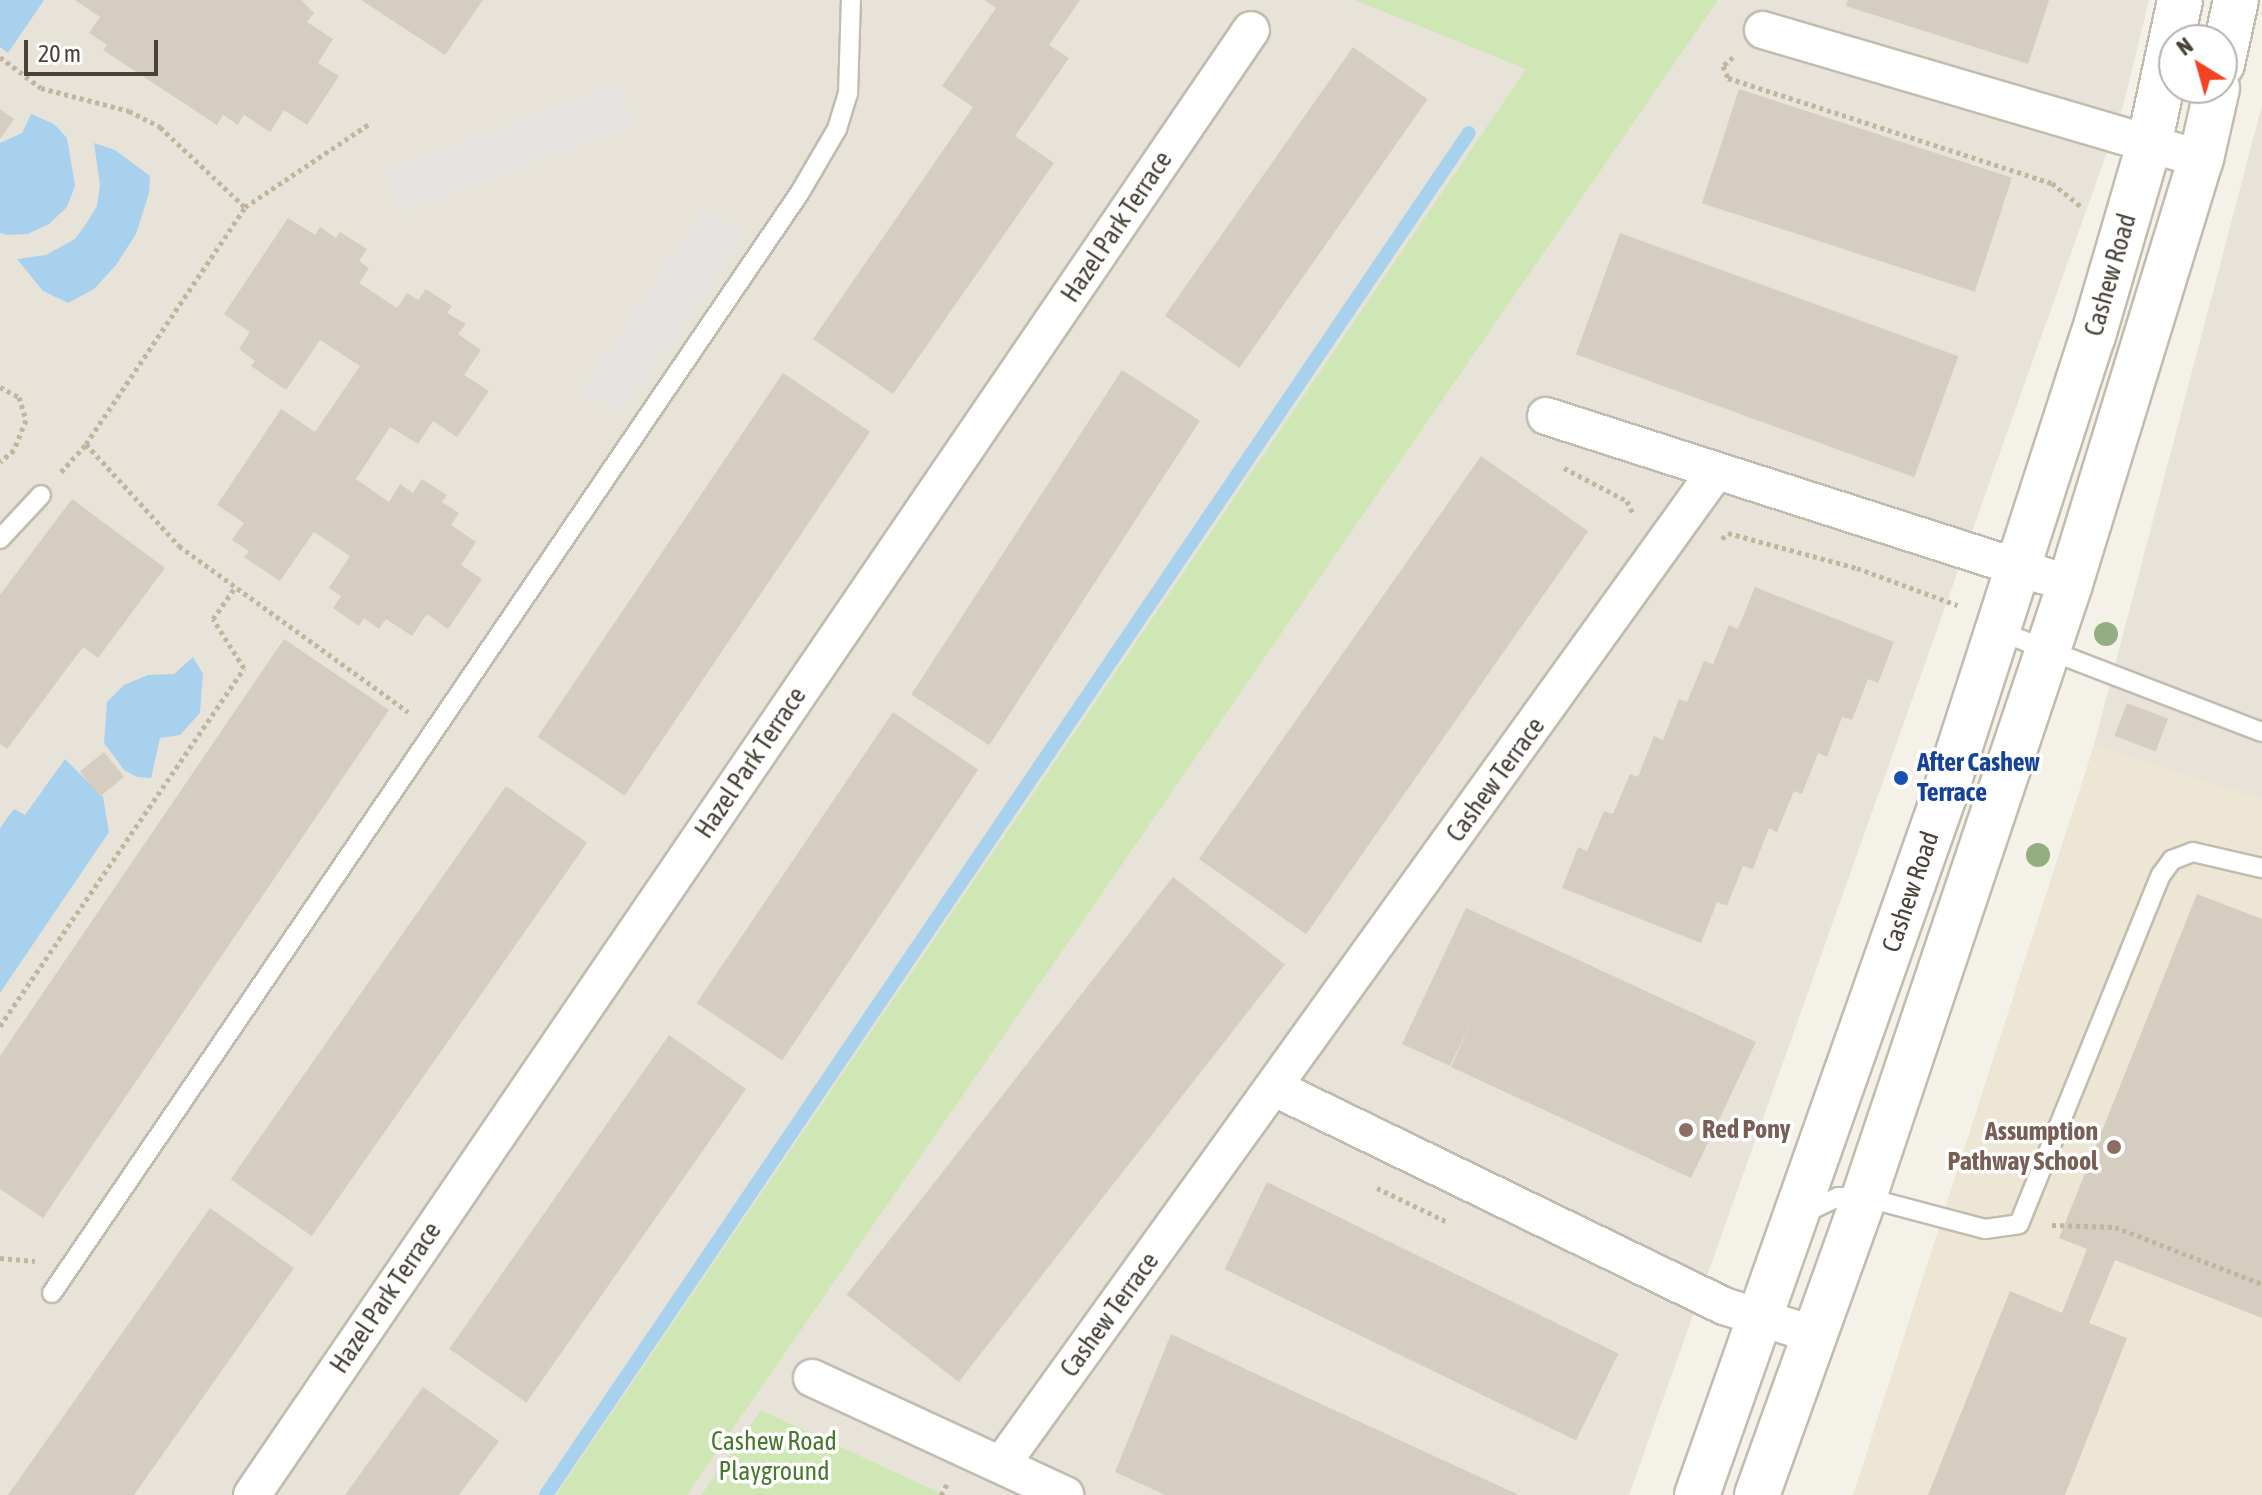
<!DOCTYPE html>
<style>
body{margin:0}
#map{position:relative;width:2262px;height:1495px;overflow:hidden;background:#f4f1e9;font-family:"Asap Condensed",sans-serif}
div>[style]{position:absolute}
.residential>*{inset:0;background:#e8e3d8}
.education>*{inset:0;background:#ede6d4}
.green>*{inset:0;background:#cfe7b4}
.parking>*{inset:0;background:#e6e4e1;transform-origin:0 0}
.water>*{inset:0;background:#a8d1ee}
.stream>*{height:14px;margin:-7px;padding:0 7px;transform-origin:7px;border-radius:7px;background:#a8d1ee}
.building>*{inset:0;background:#d5cdbf;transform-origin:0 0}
.path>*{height:5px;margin-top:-2.5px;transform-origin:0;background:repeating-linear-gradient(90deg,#c1b59e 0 4px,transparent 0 8px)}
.roads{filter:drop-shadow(2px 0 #c2bcaf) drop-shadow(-2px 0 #c2bcaf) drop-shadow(0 2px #c2bcaf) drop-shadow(0 -2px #c2bcaf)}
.service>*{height:18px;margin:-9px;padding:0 9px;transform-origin:9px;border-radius:9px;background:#fff}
.minor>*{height:36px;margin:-18px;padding:0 18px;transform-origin:18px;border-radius:18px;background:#fff}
.tertiary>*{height:44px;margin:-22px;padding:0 22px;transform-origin:22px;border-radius:22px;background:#fff}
.trees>*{width:24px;height:24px;margin:-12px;border-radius:50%;background:#95ae81}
.dots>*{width:22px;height:22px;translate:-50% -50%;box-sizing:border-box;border:4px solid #fff;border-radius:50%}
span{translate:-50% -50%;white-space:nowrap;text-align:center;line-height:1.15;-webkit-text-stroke:7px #fff;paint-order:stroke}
.street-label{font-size:26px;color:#484238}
.transit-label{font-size:26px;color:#164399;font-weight:700}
.left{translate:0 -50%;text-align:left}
.education-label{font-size:26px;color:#785e54;font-weight:700}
.right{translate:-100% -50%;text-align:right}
.park-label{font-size:26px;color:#48782c}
.north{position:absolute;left:2158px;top:24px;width:80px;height:80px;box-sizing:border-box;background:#fff;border:2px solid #b6b3af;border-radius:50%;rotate:323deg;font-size:22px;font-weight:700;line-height:32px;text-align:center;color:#484238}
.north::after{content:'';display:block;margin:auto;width:28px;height:36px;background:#f24422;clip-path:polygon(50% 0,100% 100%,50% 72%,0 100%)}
.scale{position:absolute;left:24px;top:40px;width:134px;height:36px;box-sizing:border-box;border:4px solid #484238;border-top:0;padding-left:10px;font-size:24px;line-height:28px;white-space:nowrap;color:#484238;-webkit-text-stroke:6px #fff;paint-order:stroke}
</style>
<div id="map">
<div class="residential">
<i style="clip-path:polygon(0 0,2149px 0,2122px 110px,1629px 1495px,945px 1495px,761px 1410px,701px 1495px,0 1495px)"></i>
<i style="clip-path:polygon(2262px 105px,2262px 800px,2094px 745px)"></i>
</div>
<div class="education">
<i style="clip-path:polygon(2094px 745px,2262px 800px,2262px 1495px,1853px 1495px)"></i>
</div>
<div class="green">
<i style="clip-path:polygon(1355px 0,1718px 0,687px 1495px,556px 1495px,1526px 69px)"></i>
<i style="clip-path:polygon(761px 1410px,945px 1495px,701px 1495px)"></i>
</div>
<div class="parking">
<i style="left:618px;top:82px;width:45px;height:250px;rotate:69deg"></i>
<i style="left:705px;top:207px;width:47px;height:221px;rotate:34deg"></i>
</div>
<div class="water">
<i style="clip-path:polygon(0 0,44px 0,8px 53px,0 47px)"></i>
<i style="clip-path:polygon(31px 114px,54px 124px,67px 138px,75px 186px,67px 207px,49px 224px,28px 234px,7px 235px,0 233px,0 143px,22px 133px)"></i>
<i style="clip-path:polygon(94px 143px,115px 150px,150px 176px,149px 193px,136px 234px,116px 265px,94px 289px,68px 303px,43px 291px,17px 259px,46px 255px,75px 239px,86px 224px,97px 206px,100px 185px)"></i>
<i style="clip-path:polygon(193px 657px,203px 674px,200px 713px,180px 735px,160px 738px,151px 778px,137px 777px,124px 770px,104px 743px,107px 702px,124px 685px,148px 675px,174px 674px)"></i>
<i style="clip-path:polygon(65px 759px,103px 797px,109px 832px,0 993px,0 828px,14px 809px,25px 815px)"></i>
</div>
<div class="stream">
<i style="left:546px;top:1495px;width:1645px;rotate:-55.88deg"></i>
</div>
<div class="building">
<i style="clip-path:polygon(75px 0,301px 0,314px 13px,307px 22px,333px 39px,318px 63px,339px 76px,307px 125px,284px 110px,270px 132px,244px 115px,238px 125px,223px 115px,217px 125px,103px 50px,107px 45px,89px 33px,100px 17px)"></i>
<i style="clip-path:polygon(361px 0,483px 0,445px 55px)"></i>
<i style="clip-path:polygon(984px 0,1080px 0,1049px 45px,1069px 58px,1015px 136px,1054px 163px,893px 394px,813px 339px,973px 107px,942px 86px,996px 8px)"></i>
<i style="clip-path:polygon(1848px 0,2049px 0,2028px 64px,1846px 6px)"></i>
<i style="left:1353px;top:47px;width:91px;height:328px;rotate:35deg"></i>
<i style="left:1739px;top:89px;width:287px;height:120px;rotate:18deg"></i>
<i style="clip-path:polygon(0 109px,14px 119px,0 139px)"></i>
<i style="clip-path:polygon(288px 218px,315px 235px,320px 227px,336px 238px,340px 232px,367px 249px,359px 261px,369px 268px,359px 283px,397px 308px,407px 293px,418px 300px,426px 289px,452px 306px,447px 313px,466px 324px,458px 334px,481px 350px,464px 375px,489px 391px,457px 437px,433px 421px,418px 444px,390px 427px,356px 479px,389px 502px,400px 484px,413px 493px,422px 479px,447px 495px,442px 502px,459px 513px,451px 525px,476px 542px,461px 565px,482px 579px,448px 629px,427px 614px,412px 636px,386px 619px,379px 629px,364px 618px,359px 626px,333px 608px,341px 596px,329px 588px,350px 556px,314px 532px,280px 581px,244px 557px,249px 551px,232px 540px,244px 523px,217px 505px,281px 409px,315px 432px,360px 366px,320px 340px,286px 390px,251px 366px,255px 361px,239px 349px,250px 332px,224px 314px)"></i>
<i style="left:1620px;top:233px;width:360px;height:129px;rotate:20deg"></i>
<i style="left:1122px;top:370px;width:93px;height:387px;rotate:33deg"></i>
<i style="left:783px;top:373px;width:105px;height:439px;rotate:34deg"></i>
<i style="left:1481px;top:456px;width:131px;height:492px;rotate:35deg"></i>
<i style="clip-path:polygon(72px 499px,165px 568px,98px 658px,83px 647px,7px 749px,0 744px,0 595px)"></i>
<i style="clip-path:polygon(1755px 587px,1894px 642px,1878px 683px,1868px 679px,1852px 720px,1842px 717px,1827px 757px,1818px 753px,1802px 794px,1794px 791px,1777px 832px,1769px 828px,1753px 869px,1743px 866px,1727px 906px,1717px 902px,1701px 943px,1562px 888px,1578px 847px,1587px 851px,1604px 811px,1613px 814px,1630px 774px,1638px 777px,1654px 736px,1663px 740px,1679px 699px,1687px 702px,1704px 661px,1713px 664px,1729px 625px,1738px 629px)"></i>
<i style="clip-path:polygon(284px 639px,389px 710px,43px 1218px,0 1189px,0 1056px)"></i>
<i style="left:2127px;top:703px;width:44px;height:35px;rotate:21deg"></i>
<i style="left:893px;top:712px;width:103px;height:351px;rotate:34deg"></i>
<i style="left:104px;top:752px;width:32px;height:31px;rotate:51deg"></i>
<i style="left:506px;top:786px;width:99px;height:480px;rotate:35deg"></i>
<i style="left:1173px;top:877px;width:142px;height:530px;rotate:38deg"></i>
<i style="clip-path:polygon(2197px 894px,2262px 919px,2262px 1318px,2115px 1260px,2089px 1323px,2127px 1338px,2065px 1495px,1928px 1495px,2010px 1291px,2062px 1313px,2087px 1249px,2059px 1238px)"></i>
<i style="clip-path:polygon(1466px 908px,1756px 1042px,1691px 1178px,1451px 1067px,1472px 1020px,1450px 1066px,1402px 1044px)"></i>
<i style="left:669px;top:1035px;width:94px;height:383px;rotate:35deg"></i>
<i style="left:1267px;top:1182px;width:391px;height:97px;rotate:26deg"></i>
<i style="clip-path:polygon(210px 1208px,294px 1268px,134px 1495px,8px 1495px)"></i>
<i style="clip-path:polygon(1171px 1334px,1269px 1380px,1519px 1495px,1165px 1495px,1115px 1472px)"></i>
<i style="clip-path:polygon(423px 1387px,499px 1441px,459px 1495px,345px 1495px)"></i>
</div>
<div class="path">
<i style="left:0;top:57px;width:51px;rotate:37.1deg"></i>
<i style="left:41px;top:88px;width:91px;rotate:14.6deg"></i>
<i style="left:129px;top:111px;width:35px;rotate:27deg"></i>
<i style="left:160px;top:127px;width:117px;rotate:43.3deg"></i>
<i style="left:1733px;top:57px;width:13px;rotate:138deg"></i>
<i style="left:1723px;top:66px;width:13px;rotate:67deg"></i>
<i style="left:1728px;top:78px;width:341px;rotate:18deg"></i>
<i style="left:2052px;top:183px;width:38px;rotate:39deg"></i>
<i style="left:0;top:387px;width:21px;rotate:28deg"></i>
<i style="left:19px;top:397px;width:24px;rotate:73deg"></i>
<i style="left:26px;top:420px;width:32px;rotate:112deg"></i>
<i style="left:14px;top:450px;width:18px;rotate:139deg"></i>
<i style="left:86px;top:444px;width:285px;rotate:-56.1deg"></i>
<i style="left:245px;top:207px;width:149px;rotate:-33.8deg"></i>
<i style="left:1564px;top:468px;width:71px;rotate:27.6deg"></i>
<i style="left:1627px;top:501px;width:14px;rotate:65deg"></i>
<i style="left:61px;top:472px;width:38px;rotate:-48deg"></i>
<i style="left:86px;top:444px;width:138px;rotate:47.6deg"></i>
<i style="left:179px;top:546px;width:283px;rotate:35.9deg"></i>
<i style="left:1722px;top:539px;width:8px;rotate:-45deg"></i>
<i style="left:1728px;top:533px;width:134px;rotate:15.2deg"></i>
<i style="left:1857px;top:568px;width:107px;rotate:20.3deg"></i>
<i style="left:0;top:1026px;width:433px;rotate:-55.7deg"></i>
<i style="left:244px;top:668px;width:58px;rotate:-122.3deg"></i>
<i style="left:213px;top:619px;width:37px;rotate:-55deg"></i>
<i style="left:1377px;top:1188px;width:79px;rotate:25.6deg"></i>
<i style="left:2052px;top:1225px;width:63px;rotate:1.8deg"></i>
<i style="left:2115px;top:1227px;width:158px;rotate:21.2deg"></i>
<i style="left:0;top:1258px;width:35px;rotate:5deg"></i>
<i style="left:941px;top:1495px;width:13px;rotate:-61deg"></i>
</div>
<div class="roads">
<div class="service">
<i style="left:0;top:539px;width:60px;rotate:-47deg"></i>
<i style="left:1996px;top:630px;width:285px;rotate:21deg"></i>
<i style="left:1804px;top:1213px;width:38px;rotate:-25deg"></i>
<i style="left:1838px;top:1197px;width:26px"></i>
<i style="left:1864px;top:1197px;width:125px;rotate:14.8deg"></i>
<i style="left:1985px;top:1229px;width:34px;rotate:-8deg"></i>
<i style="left:2019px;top:1224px;width:377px;rotate:-67.9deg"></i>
<i style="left:2161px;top:875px;width:19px;rotate:-54deg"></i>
<i style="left:2172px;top:860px;width:22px;rotate:-21deg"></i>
<i style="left:2193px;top:852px;width:71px;rotate:13.1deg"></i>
<i style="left:52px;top:1293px;width:1329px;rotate:-55.8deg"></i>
<i style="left:799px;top:194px;width:75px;rotate:-59.7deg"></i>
<i style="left:837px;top:129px;width:37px;rotate:-73deg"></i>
<i style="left:848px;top:94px;width:94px;rotate:-88.2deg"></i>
</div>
<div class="minor">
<i style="left:1763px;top:30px;width:457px;rotate:16.4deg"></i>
<i style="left:1546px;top:416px;width:550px;rotate:17.78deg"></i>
<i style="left:1275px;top:1088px;width:499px;rotate:25.9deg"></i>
<i style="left:1724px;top:1306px;width:96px;rotate:17.7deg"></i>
<i style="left:812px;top:1378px;width:279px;rotate:24.8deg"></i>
<i style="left:1001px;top:1465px;width:1224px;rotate:-54.27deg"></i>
<i style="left:252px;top:1495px;width:1773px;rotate:-55.71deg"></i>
</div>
<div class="tertiary">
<i style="left:2222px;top:64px;width:66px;rotate:-77.7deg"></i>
<i style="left:1697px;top:1495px;width:741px;rotate:-70.54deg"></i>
<i style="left:1944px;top:796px;width:484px;rotate:-72.1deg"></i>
<i style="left:2093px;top:336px;width:199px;rotate:-73.7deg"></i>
<i style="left:2149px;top:145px;width:148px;rotate:-77.9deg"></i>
<i style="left:1757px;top:1495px;width:317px;rotate:-70.2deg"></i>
<i style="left:1864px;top:1197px;width:647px;rotate:-71.42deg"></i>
<i style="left:2070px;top:584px;width:445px;rotate:-72.9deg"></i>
<i style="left:2201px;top:159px;width:73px;rotate:-77.3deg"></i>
</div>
</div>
<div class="trees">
<i style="left:2106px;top:634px"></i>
<i style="left:2038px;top:855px"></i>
</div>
<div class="dots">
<i style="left:1901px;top:778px;background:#1a4fb4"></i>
<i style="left:1686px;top:1130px;background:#8d6e63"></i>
<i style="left:2114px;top:1147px;background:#8d6e63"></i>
</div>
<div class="street-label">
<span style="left:1117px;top:227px;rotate:-56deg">Hazel Park Terrace</span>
<span style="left:2111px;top:275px;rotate:-74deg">Cashew Road</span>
<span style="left:751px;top:763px;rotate:-56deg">Hazel Park Terrace</span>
<span style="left:1496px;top:780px;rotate:-54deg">Cashew Terrace</span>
<span style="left:1911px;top:892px;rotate:-71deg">Cashew Road</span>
<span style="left:386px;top:1298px;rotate:-56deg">Hazel Park Terrace</span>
<span style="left:1110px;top:1315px;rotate:-54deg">Cashew Terrace</span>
</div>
<div class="transit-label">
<span class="left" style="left:1917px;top:778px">After Cashew<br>Terrace</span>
</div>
<div class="education-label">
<span class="left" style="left:1702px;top:1130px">Red Pony</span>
<span class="right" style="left:2098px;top:1147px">Assumption<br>Pathway School</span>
</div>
<div class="park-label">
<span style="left:774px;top:1457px">Cashew Road<br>Playground</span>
</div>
<div class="north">N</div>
<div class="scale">20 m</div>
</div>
